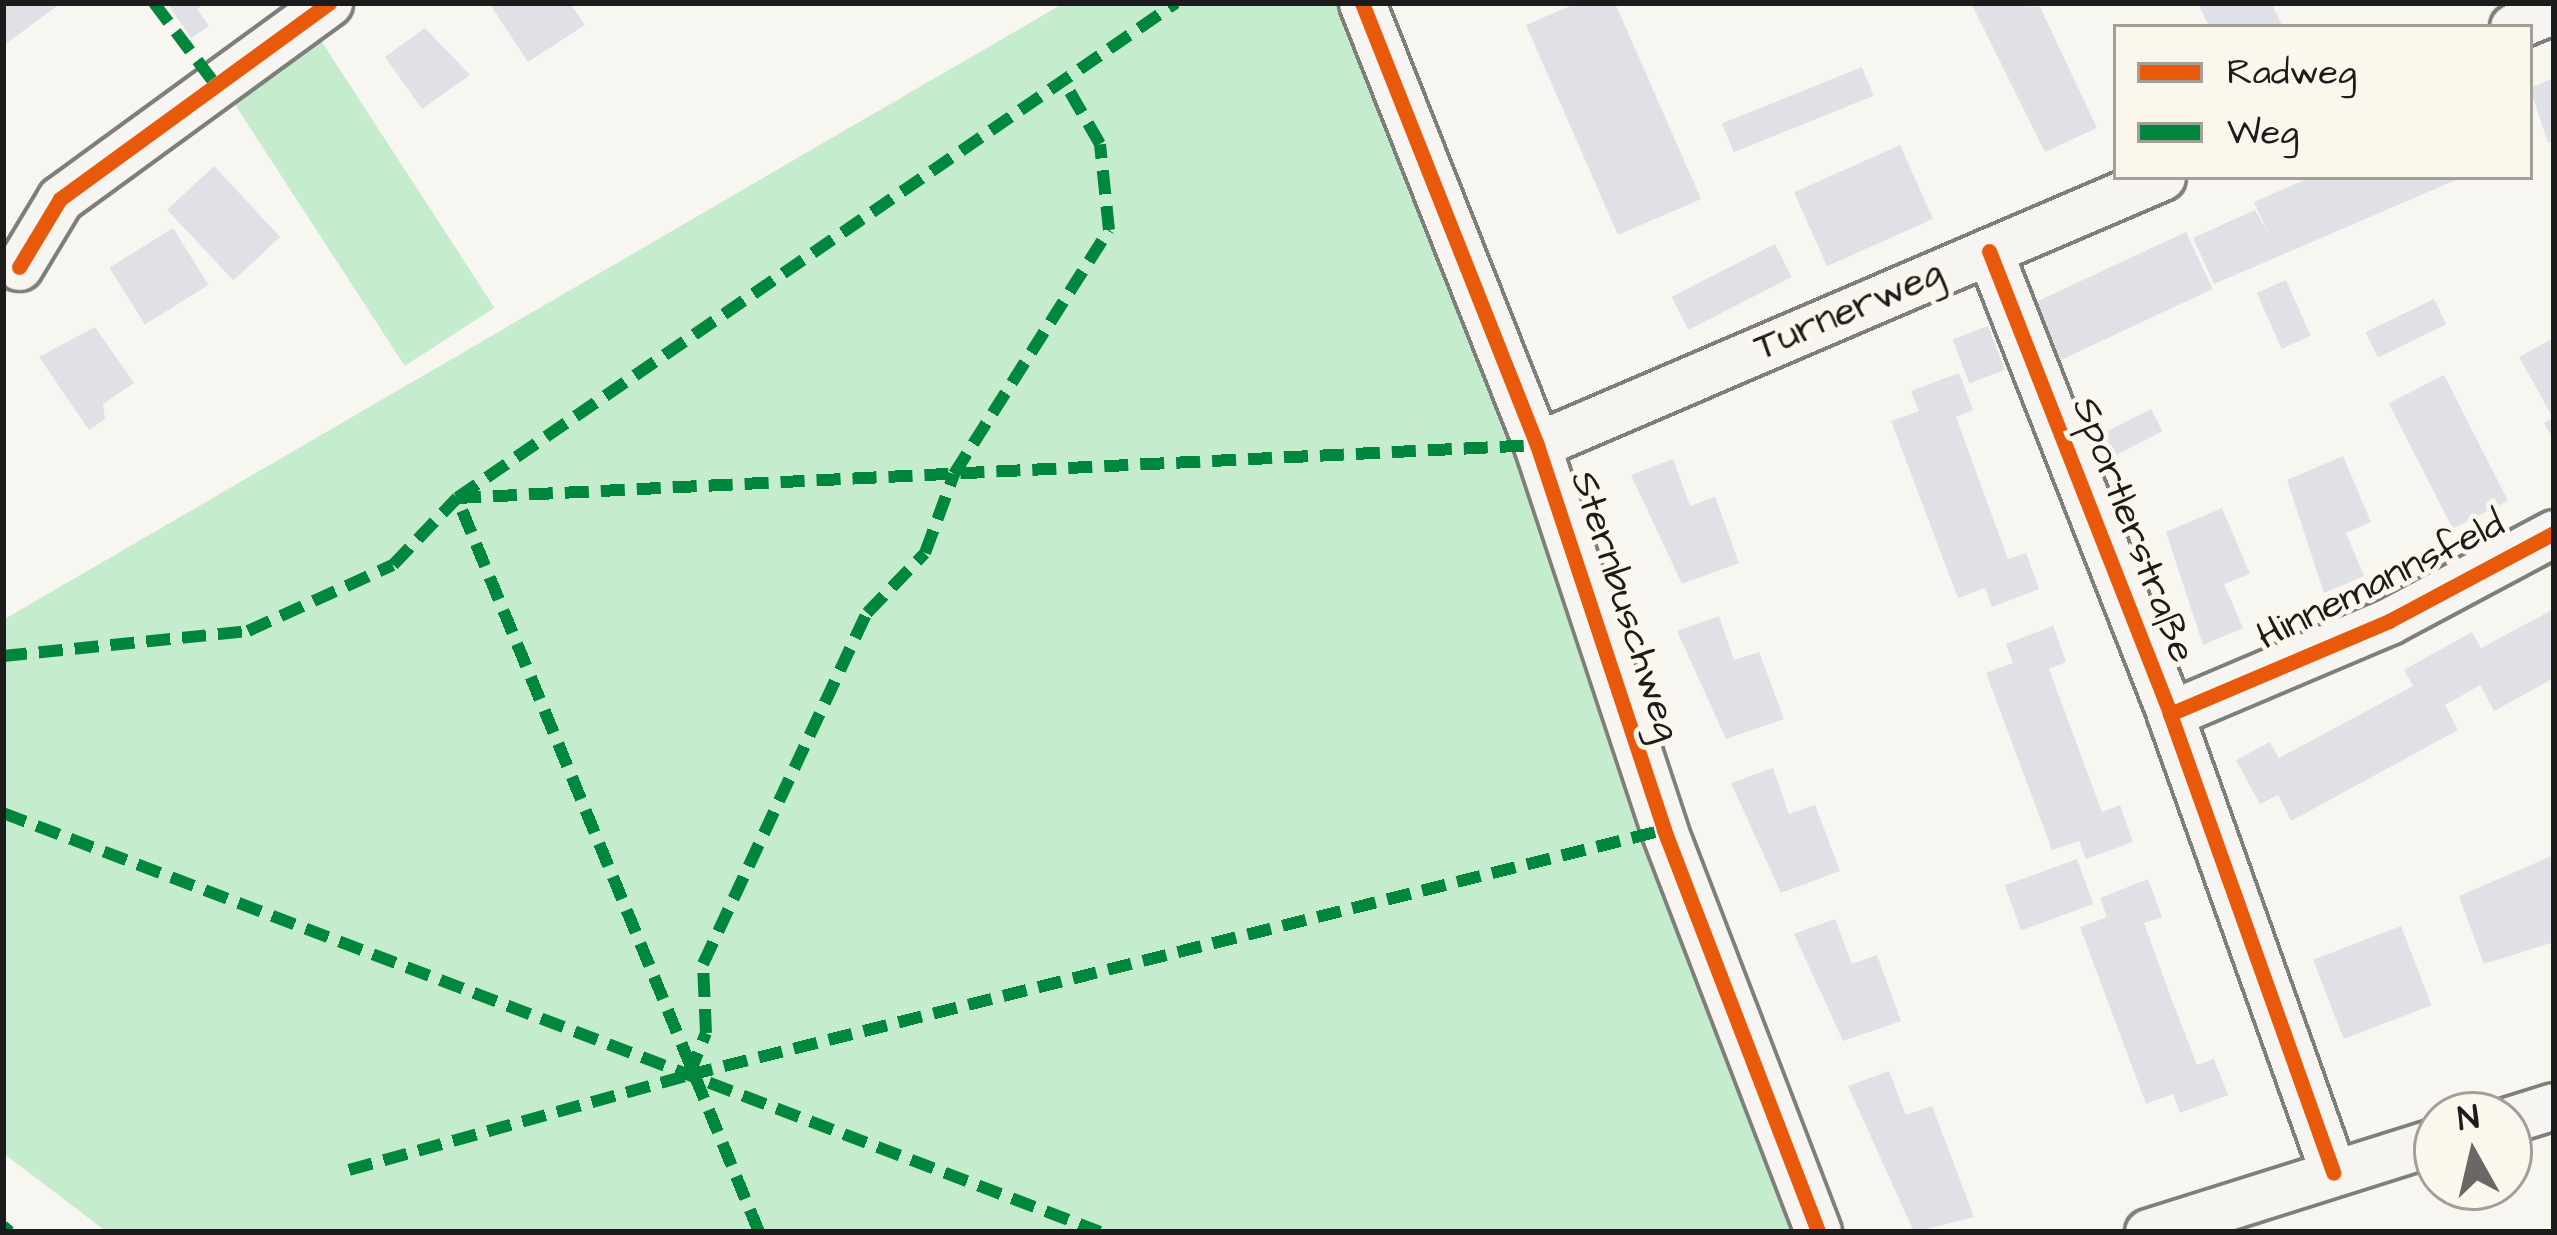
<!DOCTYPE html>
<meta charset="utf-8">
<style>
body{margin:0}
#map{position:relative;width:2557px;height:1235px;overflow:hidden;background:#f8f6f0;font-family:"Architects Daughter",sans-serif}
div>[style]{position:absolute}
.green>*{inset:0;background:#c5eccd;transform-origin:0 0}
.building>*{inset:0;background:#dfe1e7;transform-origin:0 0}
.roads{filter:drop-shadow(3px 0 #7f7e7b) drop-shadow(-3px 0 #7f7e7b) drop-shadow(0 3px #7f7e7b) drop-shadow(0 -3px #7f7e7b)}
.minor>*{height:45px;margin:-22.5px;padding:0 22.5px;transform-origin:22.5px;border-radius:22.5px;background:#f6f5f1}
.quiet>*{height:12px;margin-top:-6px;transform-origin:0;background:repeating-linear-gradient(90deg,#00873e 0 24px,transparent 0 36px)}
.cycleway>*{height:15px;margin:-7.5px;padding:0 7.5px;transform-origin:7.5px;border-radius:7.5px;background:#e8590c}
span{translate:-50% -50%;white-space:nowrap;text-align:center;line-height:1.15;-webkit-text-stroke:10px #fbf7ec;paint-order:stroke}
.street-label{font-size:39px;color:#1c1c1c}
.frame{position:absolute;inset:0;border:6px solid #1c1c1c;pointer-events:none}
.legend{position:absolute;left:2113px;top:24px;width:420px;height:156px;box-sizing:border-box;background:#fbf7ec;border:3px solid #a29f99;margin:0;padding:15px 21px;list-style:none;font-size:36px;color:#1c1c1c}
.legend li{display:flex;align-items:center;gap:24px;height:60px}
.legend b{width:60px;border:3px solid #a29f99}
.north{position:absolute;left:2413px;top:1091px;width:120px;height:120px;box-sizing:border-box;background:#fbf7ec;border:3px solid #a29f99;border-radius:50%;rotate:352deg;font-size:33px;font-weight:700;line-height:48px;text-align:center;color:#1c1c1c}
.north::after{content:'';display:block;margin:auto;width:42px;height:54px;background:#696866;clip-path:polygon(50% 0,100% 100%,50% 72%,0 100%)}
</style>
<div id="map">
<div class="green">
<i style="clip-path:polygon(1064px 3px,1362px 3px,1816px 1232px,107px 1232px,3px 1153px,3px 620px)"></i>
<i style="left:318px;top:36px;width:324px;height:107px;rotate:57deg"></i>
</div>
<div class="building">
<i style="clip-path:polygon(3px 3px,61px 3px,3px 46px)"></i>
<i style="clip-path:polygon(167px 3px,207px 3px,197px 9px,209px 26px,191px 38px)"></i>
<i style="clip-path:polygon(489px 3px,570px 3px,585px 25px,528px 62px)"></i>
<i style="clip-path:polygon(1577px 3px,1615px 3px,1701px 199px,1618px 235px,1526px 25px)"></i>
<i style="clip-path:polygon(1971px 3px,2040px 7px,2097px 128px,2045px 152px)"></i>
<i style="clip-path:polygon(2198px 3px,2271px 3px,2283px 27px,2209px 27px)"></i>
<i style="clip-path:polygon(425px 28px,470px 75px,422px 109px,385px 57px)"></i>
<i style="left:1862px;top:67px;width:31px;height:151px;rotate:68deg"></i>
<i style="clip-path:polygon(2554px 78px,2554px 140px,2548px 143px,2530px 88px)"></i>
<i style="left:1900px;top:145px;width:81px;height:116px;rotate:66deg"></i>
<i style="left:214px;top:166px;width:97px;height:64px;rotate:47deg"></i>
<i style="clip-path:polygon(2311px 177px,2463px 177px,2214px 284px,2193px 238px,2255px 210px,2268px 233px,2254px 202px)"></i>
<i style="left:173px;top:228px;width:67px;height:75px;rotate:58deg"></i>
<i style="left:2186px;top:232px;width:63px;height:167px;rotate:65deg"></i>
<i style="left:1775px;top:244px;width:37px;height:116px;rotate:63deg"></i>
<i style="left:2286px;top:280px;width:61px;height:32px;rotate:66deg"></i>
<i style="left:2434px;top:299px;width:28px;height:76px;rotate:64deg"></i>
<i style="left:1988px;top:326px;width:47px;height:38px;rotate:69deg"></i>
<i style="clip-path:polygon(95px 327px,134px 383px,103px 404px,105px 419px,89px 430px,39px 357px)"></i>
<i style="clip-path:polygon(2554px 338px,2554px 442px,2544px 423px,2553px 418px,2519px 357px)"></i>
<i style="clip-path:polygon(1959px 373px,1973px 410px,1956px 417px,2008px 559px,2026px 553px,2039px 589px,1992px 607px,1985px 588px,1958px 598px,1891px 421px,1919px 411px,1911px 391px)"></i>
<i style="left:2444px;top:375px;width:141px;height:62px;rotate:63deg"></i>
<i style="left:2151px;top:409px;width:25px;height:79px;rotate:63deg"></i>
<i style="clip-path:polygon(2343px 456px,2371px 522px,2346px 533px,2364px 576px,2324px 593px,2287px 480px)"></i>
<i style="clip-path:polygon(1673px 459px,1690px 506px,1715px 497px,1739px 563px,1682px 584px,1631px 475px)"></i>
<i style="clip-path:polygon(2222px 508px,2250px 574px,2224px 584px,2243px 628px,2203px 645px,2166px 532px)"></i>
<i style="clip-path:polygon(2554px 609px,2554px 678px,2494px 711px,2480px 685px,2463px 695px,2445px 705px,2458px 730px,2291px 821px,2278px 795px,2260px 804px,2236px 760px,2270px 742px,2279px 758px,2413px 686px,2404px 670px,2472px 632px,2481px 648px)"></i>
<i style="clip-path:polygon(1719px 616px,1734px 660px,1759px 652px,1784px 719px,1726px 739px,1677px 631px)"></i>
<i style="clip-path:polygon(2053px 626px,2066px 662px,2049px 669px,2102px 812px,2120px 805px,2133px 842px,2086px 859px,2079px 841px,2052px 850px,1986px 673px,2013px 663px,2006px 644px)"></i>
<i style="clip-path:polygon(1773px 768px,1789px 814px,1815px 805px,1840px 871px,1781px 893px,1731px 783px)"></i>
<i style="clip-path:polygon(2554px 855px,2554px 942px,2484px 964px,2459px 896px)"></i>
<i style="left:2077px;top:859px;width:48px;height:77px;rotate:70deg"></i>
<i style="clip-path:polygon(2148px 879px,2162px 917px,2144px 923px,2170px 995px,2197px 1065px,2214px 1059px,2228px 1095px,2180px 1113px,2173px 1094px,2146px 1104px,2080px 927px,2107px 917px,2100px 898px)"></i>
<i style="clip-path:polygon(1835px 919px,1852px 964px,1877px 955px,1901px 1021px,1843px 1041px,1794px 934px)"></i>
<i style="left:2401px;top:926px;width:85px;height:94px;rotate:69deg"></i>
<i style="clip-path:polygon(1889px 1071px,1906px 1115px,1932px 1106px,1974px 1217px,1914px 1232px,1848px 1086px)"></i>
</div>
<div class="roads">
<div class="minor">
<i style="left:1362px;top:3px;width:475px;rotate:68.4deg"></i>
<i style="left:1537px;top:445px;width:405px;rotate:71.7deg"></i>
<i style="left:1664px;top:830px;width:430px;rotate:69deg"></i>
<i style="left:2513px;top:27px;width:44px;rotate:-22.5deg"></i>
<i style="left:1989px;top:251px;width:497px;rotate:68.6deg"></i>
<i style="left:2170px;top:714px;width:487px;rotate:70.4deg"></i>
<i style="left:19px;top:267px;width:79px;rotate:-58.9deg"></i>
<i style="left:60px;top:199px;width:333px;rotate:-36.1deg"></i>
<i style="left:1537px;top:445px;width:680px;rotate:-23.21deg"></i>
<i style="left:2170px;top:714px;width:238px;rotate:-23deg"></i>
<i style="left:2389px;top:621px;width:187px;rotate:-28.1deg"></i>
<i style="left:2509px;top:1120px;width:47px;rotate:-17.3deg"></i>
<i style="left:2148px;top:1232px;width:303px;rotate:-17.5deg"></i>
</div>
</div>
<div class="quiet">
<i style="left:154px;top:3px;width:101px;rotate:53deg"></i>
<i style="left:3px;top:656px;width:246px;rotate:-5.8deg"></i>
<i style="left:248px;top:631px;width:159px;rotate:-24.5deg"></i>
<i style="left:393px;top:565px;width:93px;rotate:-46.3deg"></i>
<i style="left:457px;top:498px;width:873px;rotate:-34.55deg"></i>
<i style="left:3px;top:813px;width:1174px;rotate:20.9deg"></i>
<i style="left:689px;top:1075px;width:45px;rotate:-68deg"></i>
<i style="left:706px;top:1033px;width:69px;rotate:-92.5deg"></i>
<i style="left:703px;top:964px;width:387px;rotate:-65deg"></i>
<i style="left:867px;top:613px;width:83px;rotate:-46deg"></i>
<i style="left:925px;top:553px;width:84px;rotate:-69.8deg"></i>
<i style="left:954px;top:474px;width:289px;rotate:-57.6deg"></i>
<i style="left:1109px;top:230px;width:86px;rotate:-96deg"></i>
<i style="left:1100px;top:144px;width:74px;rotate:-120deg"></i>
<i style="left:349px;top:1170px;width:353px;rotate:-15.6deg"></i>
<i style="left:689px;top:1075px;width:1005px;rotate:-14.11deg"></i>
<i style="left:3px;top:1226px;width:9px;rotate:41deg"></i>
<i style="left:759px;top:1232px;width:794px;rotate:-112.36deg"></i>
<i style="left:457px;top:498px;width:1081px;rotate:-2.81deg"></i>
</div>
<div class="cycleway">
<i style="left:1362px;top:3px;width:475px;rotate:68.4deg"></i>
<i style="left:1537px;top:445px;width:405px;rotate:71.7deg"></i>
<i style="left:1664px;top:830px;width:430px;rotate:69deg"></i>
<i style="left:1989px;top:251px;width:497px;rotate:68.6deg"></i>
<i style="left:2170px;top:714px;width:487px;rotate:70.4deg"></i>
<i style="left:19px;top:267px;width:79px;rotate:-58.9deg"></i>
<i style="left:60px;top:199px;width:333px;rotate:-36.1deg"></i>
<i style="left:2170px;top:714px;width:238px;rotate:-23deg"></i>
<i style="left:2389px;top:621px;width:187px;rotate:-28.1deg"></i>
</div>
<div class="street-label">
<span style="left:1849px;top:311px;rotate:-23deg">Turnerweg</span>
<span style="left:2133px;top:530px;rotate:69deg">Sportlerstraße</span>
<span style="left:2381px;top:581px;rotate:-26deg">Hinnemannsfeld</span>
<span style="left:1625px;top:606px;rotate:72deg">Sternbuschweg</span>
</div>
<div class="frame"></div>
<ul class="legend">
<li><b style="height:15px;background:#e8590c"></b>Radweg</li>
<li><b style="height:15px;background:#00873e"></b>Weg</li>
</ul>
<div class="north">N</div>
</div>
